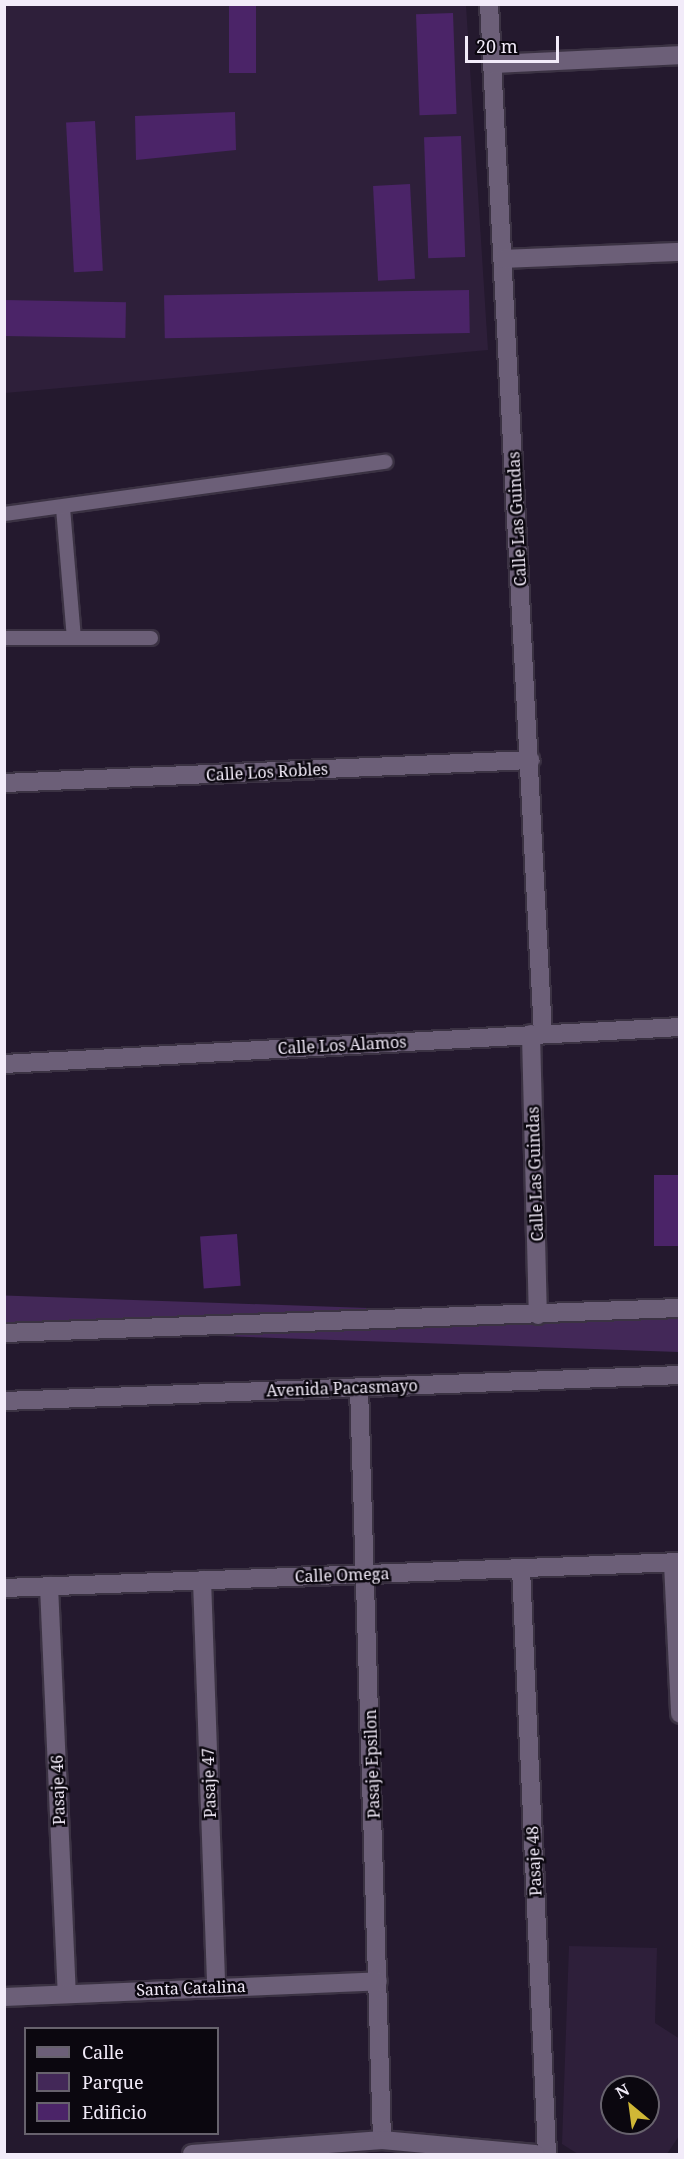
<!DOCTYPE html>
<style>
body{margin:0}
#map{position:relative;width:684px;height:2159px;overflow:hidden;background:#24192e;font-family:"Noto Serif",serif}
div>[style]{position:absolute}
.built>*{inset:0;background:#2e1f3a}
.green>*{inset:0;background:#432858;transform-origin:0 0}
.building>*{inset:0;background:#4b2468;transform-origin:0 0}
.roads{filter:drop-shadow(2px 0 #3b3243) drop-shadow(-2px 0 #3b3243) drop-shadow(0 2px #3b3243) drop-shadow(0 -2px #3b3243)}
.lane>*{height:14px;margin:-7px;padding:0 7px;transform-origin:7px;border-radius:7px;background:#6c5f78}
.street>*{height:18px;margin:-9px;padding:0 9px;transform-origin:9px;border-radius:9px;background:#6c5f78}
.secondary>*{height:18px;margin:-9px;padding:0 9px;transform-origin:9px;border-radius:9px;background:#6c5f78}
span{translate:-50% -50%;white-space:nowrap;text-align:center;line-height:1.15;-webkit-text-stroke:5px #0b070f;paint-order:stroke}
.street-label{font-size:16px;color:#f2ebf9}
.frame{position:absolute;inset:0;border:6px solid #f2ebf9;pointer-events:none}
.legend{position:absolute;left:24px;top:2027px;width:195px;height:108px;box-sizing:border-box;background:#0b070f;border:2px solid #67626d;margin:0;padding:8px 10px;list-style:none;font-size:18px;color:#f2ebf9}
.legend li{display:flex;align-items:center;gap:12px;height:30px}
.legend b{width:30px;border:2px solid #67626d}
.north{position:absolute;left:600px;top:2075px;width:60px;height:60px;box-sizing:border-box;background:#0b070f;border:2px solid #67626d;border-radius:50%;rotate:331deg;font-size:16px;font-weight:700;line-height:24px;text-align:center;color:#f2ebf9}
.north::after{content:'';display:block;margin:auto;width:21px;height:27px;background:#d0b736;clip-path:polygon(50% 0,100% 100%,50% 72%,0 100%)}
.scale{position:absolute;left:465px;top:36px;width:94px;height:27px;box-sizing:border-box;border:3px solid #f2ebf9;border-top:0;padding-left:8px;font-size:18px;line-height:21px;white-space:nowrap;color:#f2ebf9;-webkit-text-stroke:4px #0b070f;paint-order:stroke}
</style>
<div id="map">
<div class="built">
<i style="clip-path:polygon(5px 5px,466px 5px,488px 350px,5px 393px)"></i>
<i style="clip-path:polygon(evenodd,569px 1946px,657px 1948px,655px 2023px,680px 2039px,679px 2136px,667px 2154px,578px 2154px,562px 2144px,569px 1946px,612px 2087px,648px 2087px,648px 2123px,612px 2123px,612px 2087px)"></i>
</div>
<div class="green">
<i style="left:680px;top:1319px;width:33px;height:676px;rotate:92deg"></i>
</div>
<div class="building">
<i style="left:229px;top:4px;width:27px;height:69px"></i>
<i style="left:453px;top:13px;width:101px;height:37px;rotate:88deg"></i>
<i style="clip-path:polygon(235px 112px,236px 150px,136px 160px,135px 116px)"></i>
<i style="left:95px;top:121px;width:150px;height:29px;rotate:87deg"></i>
<i style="left:461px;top:136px;width:121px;height:37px;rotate:88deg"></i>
<i style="left:410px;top:184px;width:95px;height:37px;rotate:87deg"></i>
<i style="left:469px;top:290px;width:43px;height:305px;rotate:89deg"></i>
<i style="left:4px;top:300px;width:122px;height:36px;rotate:1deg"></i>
<i style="left:680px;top:1175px;width:71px;height:26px;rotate:90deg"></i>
<i style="left:237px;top:1234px;width:52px;height:37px;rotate:86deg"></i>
</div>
<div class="roads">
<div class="lane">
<i style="left:63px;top:508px;width:130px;rotate:85.2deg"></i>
<i style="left:4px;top:514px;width:385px;rotate:-7.8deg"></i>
<i style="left:4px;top:638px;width:147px"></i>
</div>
<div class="street">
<i style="left:489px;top:4px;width:1030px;rotate:87deg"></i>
<i style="left:492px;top:64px;width:188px;rotate:-2.7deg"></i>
<i style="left:504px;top:259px;width:176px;rotate:-2.3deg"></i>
<i style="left:4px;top:783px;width:527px;rotate:-2.5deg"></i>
<i style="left:531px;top:1034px;width:281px;rotate:88.6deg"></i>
<i style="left:4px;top:1064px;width:677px;rotate:-3.13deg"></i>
<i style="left:359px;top:1387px;width:753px;rotate:88.25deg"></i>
<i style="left:673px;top:1563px;width:151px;rotate:87.3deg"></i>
<i style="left:521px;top:1568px;width:587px;rotate:87.46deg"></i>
<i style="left:202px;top:1580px;width:406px;rotate:88deg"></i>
<i style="left:49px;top:1586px;width:407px;rotate:87.5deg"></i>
<i style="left:4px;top:1588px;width:676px;rotate:-2.2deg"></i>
<i style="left:4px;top:1997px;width:374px;rotate:-2.4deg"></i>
<i style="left:192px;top:2154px;width:191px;rotate:-4.2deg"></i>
<i style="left:382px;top:2140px;width:154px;rotate:5.2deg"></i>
</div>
<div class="secondary">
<i style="left:4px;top:1333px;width:676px;rotate:-2.12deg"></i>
<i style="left:4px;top:1401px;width:676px;rotate:-2.2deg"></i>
</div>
</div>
<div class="street-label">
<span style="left:517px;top:519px;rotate:-93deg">Calle Las Guindas</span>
<span style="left:267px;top:772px;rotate:-3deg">Calle Los Robles</span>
<span style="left:342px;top:1045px;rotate:-3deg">Calle Los Alamos</span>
<span style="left:535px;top:1174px;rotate:-92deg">Calle Las Guindas</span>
<span style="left:342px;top:1388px;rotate:-2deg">Avenida Pacasmayo</span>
<span style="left:342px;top:1575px;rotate:-2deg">Calle Omega</span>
<span style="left:372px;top:1764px;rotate:-92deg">Pasaje Epsilon</span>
<span style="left:209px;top:1783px;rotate:-92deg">Pasaje 47</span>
<span style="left:58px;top:1790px;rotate:-92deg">Pasaje 46</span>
<span style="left:534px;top:1861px;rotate:-93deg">Pasaje 48</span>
<span style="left:191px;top:1988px;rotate:-2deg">Santa Catalina</span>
</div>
<div class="frame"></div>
<ul class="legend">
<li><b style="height:8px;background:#6c5f78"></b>Calle</li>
<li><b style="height:16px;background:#432858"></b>Parque</li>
<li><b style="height:16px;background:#4b2468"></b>Edificio</li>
</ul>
<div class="north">N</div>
<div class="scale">20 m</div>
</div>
